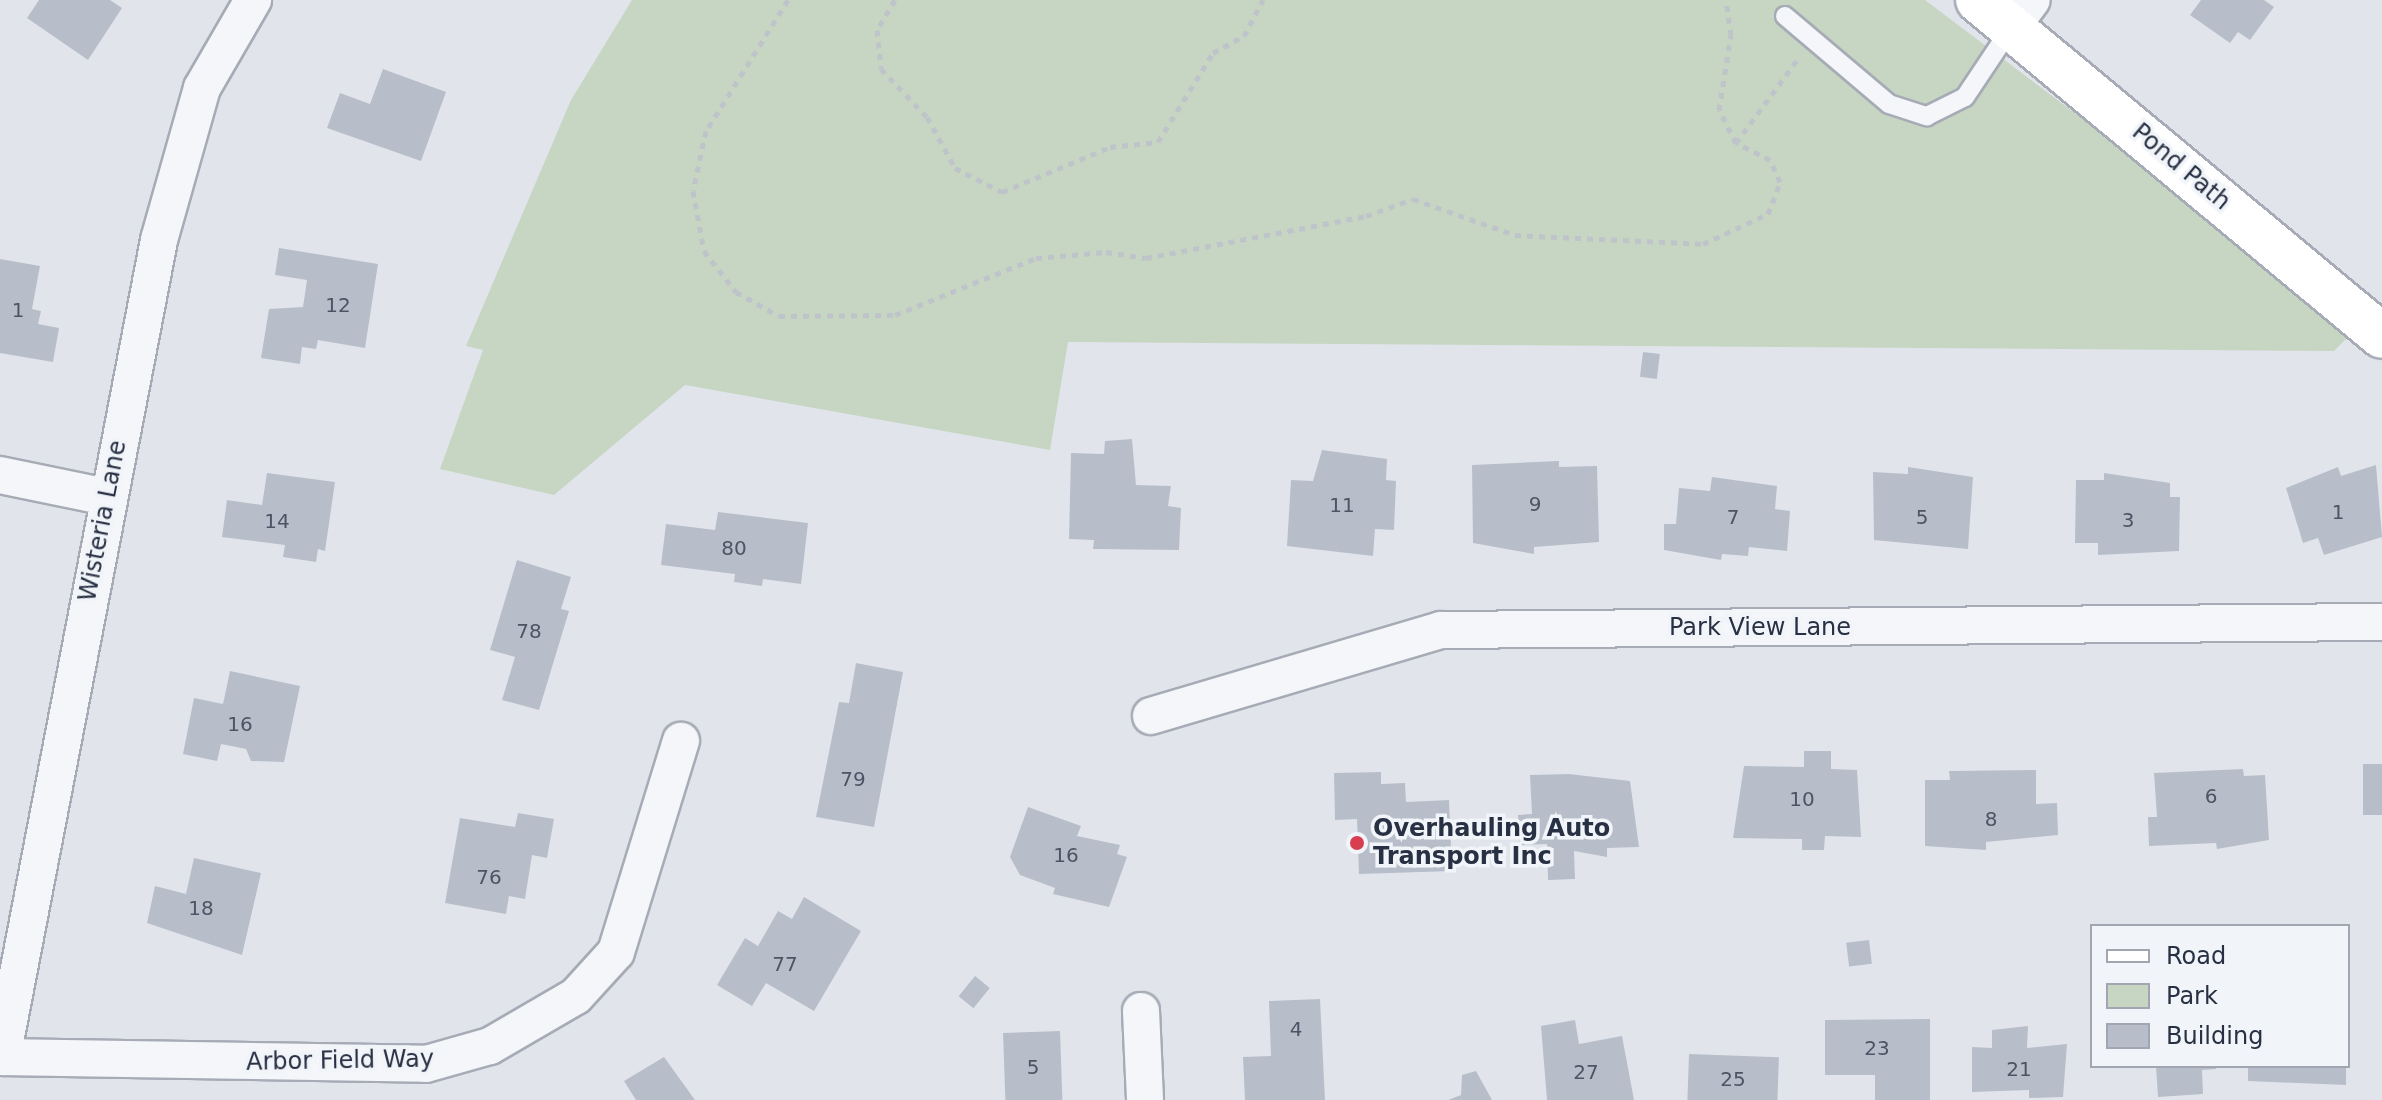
<!DOCTYPE html>
<style>
body{margin:0}
#map{position:relative;width:2382px;height:1100px;overflow:hidden;background:#e1e5eb;font-family:"DejaVu Sans",sans-serif}
div>[style]{position:absolute}
.green>*{inset:0;background:#c6d6c2}
.building>*{inset:0;background:#b8bec9;transform-origin:0 0}
.path>*{height:5px;margin-top:-2.5px;transform-origin:0;background:repeating-linear-gradient(90deg,#bfc3ca 0 6px,transparent 0 12px)}
.roads{filter:drop-shadow(2px 0 #a6abb6) drop-shadow(-2px 0 #a6abb6) drop-shadow(0 2px #a6abb6) drop-shadow(0 -2px #a6abb6)}
.lane>*{height:18px;margin:-9px;padding:0 9px;transform-origin:9px;border-radius:9px;background:#f4f6f9}
.street>*{height:36px;margin:-18px;padding:0 18px;transform-origin:18px;border-radius:18px;background:#f4f6f9}
.secondary>*{height:44px;margin:-22px;padding:0 22px;transform-origin:22px;border-radius:22px;background:#fff}
.dots>*{width:22px;height:22px;translate:-50% -50%;box-sizing:border-box;border:4px solid #f1f4f8;border-radius:50%}
span{translate:-50% -50%;white-space:nowrap;text-align:center;line-height:1.15;-webkit-text-stroke:7px #f1f4f8;paint-order:stroke}
.number-label{font-size:20px;color:#4c5465}
.number-label span{-webkit-text-stroke-width:0}
.street-label{font-size:24px;color:#283144}
.poi-label{font-size:24px;color:#283144;font-weight:700}
.left{translate:0 -50%;text-align:left}
.legend{position:absolute;left:2090px;top:924px;width:260px;height:144px;box-sizing:border-box;background:#f1f4f8;border:2px solid #a1a6b0;margin:0;padding:10px 14px;list-style:none;font-size:24px;color:#283144}
.legend li{display:flex;align-items:center;gap:16px;height:40px}
.legend b{width:40px;border:2px solid #a1a6b0}
</style>
<div id="map">
<div class="green">
<i style="clip-path:polygon(632px 0,1925px 0,2358px 327px,2334px 351px,1068px 342px,1050px 450px,685px 385px,554px 495px,440px 469px,483px 350px,466px 346px,571px 100px)"></i>
</div>
<div class="building">
<i style="clip-path:polygon(39px 0,110px 0,122px 8px,88px 60px,27px 18px)"></i>
<i style="clip-path:polygon(2201px 0,2264px 0,2274px 7px,2250px 40px,2238px 32px,2230px 43px,2190px 15px)"></i>
<i style="clip-path:polygon(383px 69px,446px 92px,421px 161px,327px 128px,340px 93px,370px 104px)"></i>
<i style="clip-path:polygon(279px 248px,378px 264px,365px 348px,318px 340px,316px 349px,302px 347px,300px 364px,261px 358px,269px 309px,303px 307px,307px 280px,275px 275px)"></i>
<i style="clip-path:polygon(0 259px,40px 266px,32px 309px,41px 311px,38px 324px,59px 328px,53px 362px,0 353px)"></i>
<i style="left:1643px;top:352px;width:17px;height:25px;rotate:7deg"></i>
<i style="clip-path:polygon(1132px 439px,1136px 485px,1171px 486px,1168px 506px,1181px 508px,1179px 550px,1093px 549px,1094px 540px,1069px 539px,1071px 453px,1104px 454px,1105px 441px)"></i>
<i style="clip-path:polygon(1322px 450px,1387px 459px,1386px 480px,1396px 481px,1394px 530px,1375px 529px,1373px 556px,1287px 546px,1291px 480px,1313px 481px)"></i>
<i style="clip-path:polygon(1559px 461px,1559px 467px,1597px 466px,1599px 542px,1534px 547px,1534px 554px,1473px 543px,1472px 465px)"></i>
<i style="clip-path:polygon(2376px 465px,2382px 537px,2324px 555px,2318px 538px,2303px 543px,2286px 488px,2338px 467px,2341px 476px)"></i>
<i style="clip-path:polygon(1908px 467px,1973px 477px,1968px 549px,1874px 540px,1873px 472px,1908px 474px)"></i>
<i style="clip-path:polygon(267px 473px,335px 482px,325px 551px,318px 549px,316px 562px,283px 557px,285px 545px,222px 537px,227px 500px,262px 505px)"></i>
<i style="clip-path:polygon(2104px 473px,2170px 483px,2170px 497px,2180px 497px,2179px 551px,2098px 555px,2098px 543px,2075px 543px,2076px 480px,2104px 480px)"></i>
<i style="clip-path:polygon(1712px 477px,1777px 486px,1775px 509px,1790px 511px,1787px 551px,1749px 547px,1748px 556px,1722px 554px,1721px 560px,1664px 550px,1664px 524px,1676px 524px,1679px 488px,1710px 491px)"></i>
<i style="clip-path:polygon(718px 512px,808px 523px,801px 584px,763px 579px,762px 586px,734px 582px,735px 574px,661px 565px,666px 524px,715px 530px)"></i>
<i style="clip-path:polygon(517px 560px,571px 577px,561px 609px,569px 611px,539px 710px,502px 700px,515px 657px,490px 650px)"></i>
<i style="clip-path:polygon(856px 663px,903px 672px,874px 827px,816px 817px,839px 702px,849px 703px)"></i>
<i style="clip-path:polygon(230px 671px,300px 686px,284px 762px,251px 761px,246px 749px,221px 744px,217px 761px,183px 754px,194px 698px,223px 704px)"></i>
<i style="clip-path:polygon(1804px 751px,1831px 751px,1831px 769px,1857px 770px,1861px 837px,1825px 836px,1824px 850px,1802px 850px,1802px 839px,1733px 838px,1744px 766px,1804px 767px)"></i>
<i style="left:2382px;top:764px;width:51px;height:19px;rotate:90deg"></i>
<i style="clip-path:polygon(2243px 769px,2244px 776px,2265px 775px,2269px 840px,2217px 849px,2216px 843px,2149px 846px,2148px 817px,2157px 817px,2154px 773px)"></i>
<i style="clip-path:polygon(2036px 770px,2036px 804px,2057px 803px,2058px 835px,1986px 842px,1986px 850px,1925px 846px,1925px 780px,1950px 780px,1949px 771px)"></i>
<i style="clip-path:polygon(1381px 772px,1381px 784px,1405px 783px,1406px 802px,1449px 800px,1452px 871px,1359px 874px,1357px 819px,1335px 820px,1334px 773px)"></i>
<i style="clip-path:polygon(1569px 774px,1630px 781px,1639px 847px,1607px 848px,1607px 857px,1574px 851px,1575px 879px,1548px 880px,1547px 844px,1520px 845px,1518px 815px,1532px 814px,1530px 775px)"></i>
<i style="clip-path:polygon(1028px 807px,1081px 826px,1077px 836px,1120px 845px,1117px 854px,1127px 857px,1109px 907px,1053px 894px,1055px 888px,1020px 875px,1010px 857px)"></i>
<i style="clip-path:polygon(518px 813px,554px 819px,547px 858px,532px 855px,525px 899px,509px 896px,506px 914px,445px 903px,460px 818px,515px 827px)"></i>
<i style="clip-path:polygon(194px 858px,261px 873px,242px 955px,147px 923px,155px 886px,186px 894px)"></i>
<i style="clip-path:polygon(804px 897px,861px 931px,814px 1011px,766px 983px,752px 1006px,717px 985px,745px 938px,758px 946px,778px 911px,792px 919px)"></i>
<i style="left:1869px;top:940px;width:24px;height:23px;rotate:83deg"></i>
<i style="left:975px;top:976px;width:19px;height:26px;rotate:39deg"></i>
<i style="clip-path:polygon(1320px 999px,1325px 1100px,1245px 1100px,1243px 1057px,1271px 1056px,1269px 1001px)"></i>
<i style="clip-path:polygon(1930px 1019px,1930px 1100px,1875px 1100px,1875px 1075px,1825px 1075px,1825px 1020px)"></i>
<i style="clip-path:polygon(1575px 1020px,1579px 1044px,1622px 1036px,1634px 1100px,1547px 1100px,1541px 1026px)"></i>
<i style="clip-path:polygon(2028px 1026px,2027px 1048px,2067px 1044px,2063px 1097px,2029px 1098px,2029px 1090px,1972px 1092px,1972px 1047px,1992px 1048px,1992px 1030px)"></i>
<i style="left:1060px;top:1031px;width:69px;height:57px;rotate:88deg"></i>
<i style="left:1689px;top:1054px;width:90px;height:46px;rotate:2deg"></i>
<i style="clip-path:polygon(664px 1057px,695px 1100px,636px 1100px,624px 1081px)"></i>
<i style="clip-path:polygon(2156px 1066px,2216px 1066px,2216px 1069px,2202px 1070px,2203px 1094px,2158px 1097px)"></i>
<i style="clip-path:polygon(2248px 1066px,2346px 1066px,2346px 1085px,2248px 1081px)"></i>
<i style="clip-path:polygon(1476px 1071px,1492px 1100px,1448px 1100px,1461px 1095px,1462px 1075px)"></i>
</div>
<div class="path">
<i style="left:788px;top:0;width:155px;rotate:122deg"></i>
<i style="left:706px;top:131px;width:61px;rotate:102.2deg"></i>
<i style="left:693px;top:191px;width:61px;rotate:79.6deg"></i>
<i style="left:704px;top:251px;width:52px;rotate:52deg"></i>
<i style="left:736px;top:292px;width:49px;rotate:29.2deg"></i>
<i style="left:779px;top:316px;width:116px;rotate:-0.5deg"></i>
<i style="left:895px;top:315px;width:152px;rotate:-22deg"></i>
<i style="left:1036px;top:258px;width:70px;rotate:-4.9deg"></i>
<i style="left:1106px;top:252px;width:40px;rotate:8.5deg"></i>
<i style="left:1146px;top:258px;width:224px;rotate:-10.8deg"></i>
<i style="left:1366px;top:216px;width:50px;rotate:-19.9deg"></i>
<i style="left:1413px;top:199px;width:108px;rotate:19.4deg"></i>
<i style="left:1515px;top:235px;width:188px;rotate:2.7deg"></i>
<i style="left:1703px;top:244px;width:72px;rotate:-24.8deg"></i>
<i style="left:1768px;top:214px;width:34px;rotate:-69deg"></i>
<i style="left:1780px;top:182px;width:24px;rotate:-114deg"></i>
<i style="left:1770px;top:160px;width:38px;rotate:-153deg"></i>
<i style="left:1736px;top:143px;width:37px;rotate:-117deg"></i>
<i style="left:1719px;top:110px;width:76px;rotate:-80.9deg"></i>
<i style="left:1731px;top:35px;width:35px;rotate:-98deg"></i>
<i style="left:895px;top:0;width:35px;rotate:121deg"></i>
<i style="left:877px;top:30px;width:39px;rotate:84deg"></i>
<i style="left:881px;top:69px;width:66px;rotate:46.2deg"></i>
<i style="left:927px;top:117px;width:58px;rotate:61.2deg"></i>
<i style="left:955px;top:168px;width:53px;rotate:27.1deg"></i>
<i style="left:1002px;top:192px;width:117px;rotate:-22.6deg"></i>
<i style="left:1110px;top:147px;width:48px;rotate:-5.9deg"></i>
<i style="left:1158px;top:142px;width:105px;rotate:-58.3deg"></i>
<i style="left:1213px;top:53px;width:35px;rotate:-29deg"></i>
<i style="left:1244px;top:36px;width:41px;rotate:-62.2deg"></i>
<i style="left:1736px;top:143px;width:103px;rotate:-53.7deg"></i>
</div>
<div class="roads">
<div class="lane">
<i style="left:1785px;top:16px;width:136px;rotate:40.2deg"></i>
<i style="left:1889px;top:104px;width:40px;rotate:18deg"></i>
<i style="left:1927px;top:116px;width:42px;rotate:-26.6deg"></i>
<i style="left:1965px;top:97px;width:83px;rotate:-56.3deg"></i>
</div>
<div class="street">
<i style="left:2013px;top:25px;width:31px;rotate:-53deg"></i>
<i style="left:0;top:475px;width:109px;rotate:11.6deg"></i>
<i style="left:1151px;top:716px;width:302px;rotate:-16.5deg"></i>
<i style="left:1441px;top:630px;width:941px;rotate:-0.49deg"></i>
<i style="left:1141px;top:1011px;width:89px;rotate:87.4deg"></i>
<i style="left:0;top:1057px;width:426px;rotate:0.9deg"></i>
<i style="left:426px;top:1064px;width:66px;rotate:-15.7deg"></i>
<i style="left:490px;top:1046px;width:99px;rotate:-30.2deg"></i>
<i style="left:576px;top:996px;width:59px;rotate:-47.7deg"></i>
<i style="left:616px;top:952px;width:221px;rotate:-72.9deg"></i>
<i style="left:2px;top:1057px;width:832px;rotate:-79.12deg"></i>
<i style="left:159px;top:240px;width:158px;rotate:-74.2deg"></i>
<i style="left:202px;top:88px;width:102px;rotate:-59.9deg"></i>
</div>
<div class="secondary">
<i style="left:1978px;top:0;width:525px;rotate:39.75deg"></i>
</div>
</div>
<div class="dots">
<i style="left:1357px;top:843px;background:#d93e50"></i>
</div>
<div class="number-label">
<span style="left:338px;top:305px">12</span>
<span style="left:18px;top:310px">1</span>
<span style="left:1535px;top:504px">9</span>
<span style="left:1342px;top:505px">11</span>
<span style="left:2338px;top:512px">1</span>
<span style="left:1733px;top:517px">7</span>
<span style="left:1922px;top:517px">5</span>
<span style="left:2128px;top:520px">3</span>
<span style="left:277px;top:521px">14</span>
<span style="left:734px;top:548px">80</span>
<span style="left:529px;top:631px">78</span>
<span style="left:240px;top:724px">16</span>
<span style="left:853px;top:779px">79</span>
<span style="left:2211px;top:796px">6</span>
<span style="left:1802px;top:799px">10</span>
<span style="left:1991px;top:819px">8</span>
<span style="left:1066px;top:855px">16</span>
<span style="left:489px;top:877px">76</span>
<span style="left:201px;top:908px">18</span>
<span style="left:785px;top:964px">77</span>
<span style="left:1296px;top:1029px">4</span>
<span style="left:1877px;top:1048px">23</span>
<span style="left:1033px;top:1067px">5</span>
<span style="left:2019px;top:1069px">21</span>
<span style="left:1586px;top:1072px">27</span>
<span style="left:1733px;top:1079px">25</span>
</div>
<div class="street-label">
<span style="left:2181px;top:167px;rotate:40deg">Pond Path</span>
<span style="left:103px;top:521px;rotate:-79deg">Wisteria Lane</span>
<span style="left:1760px;top:628px">Park View Lane</span>
<span style="left:340px;top:1061px;rotate:-1deg">Arbor Field Way</span>
</div>
<div class="poi-label">
<span class="left" style="left:1373px;top:843px">Overhauling Auto<br>Transport Inc</span>
</div>
<ul class="legend">
<li><b style="height:10px;background:#fff"></b>Road</li>
<li><b style="height:22px;background:#c6d6c2"></b>Park</li>
<li><b style="height:22px;background:#b8bec9"></b>Building</li>
</ul>
</div>
